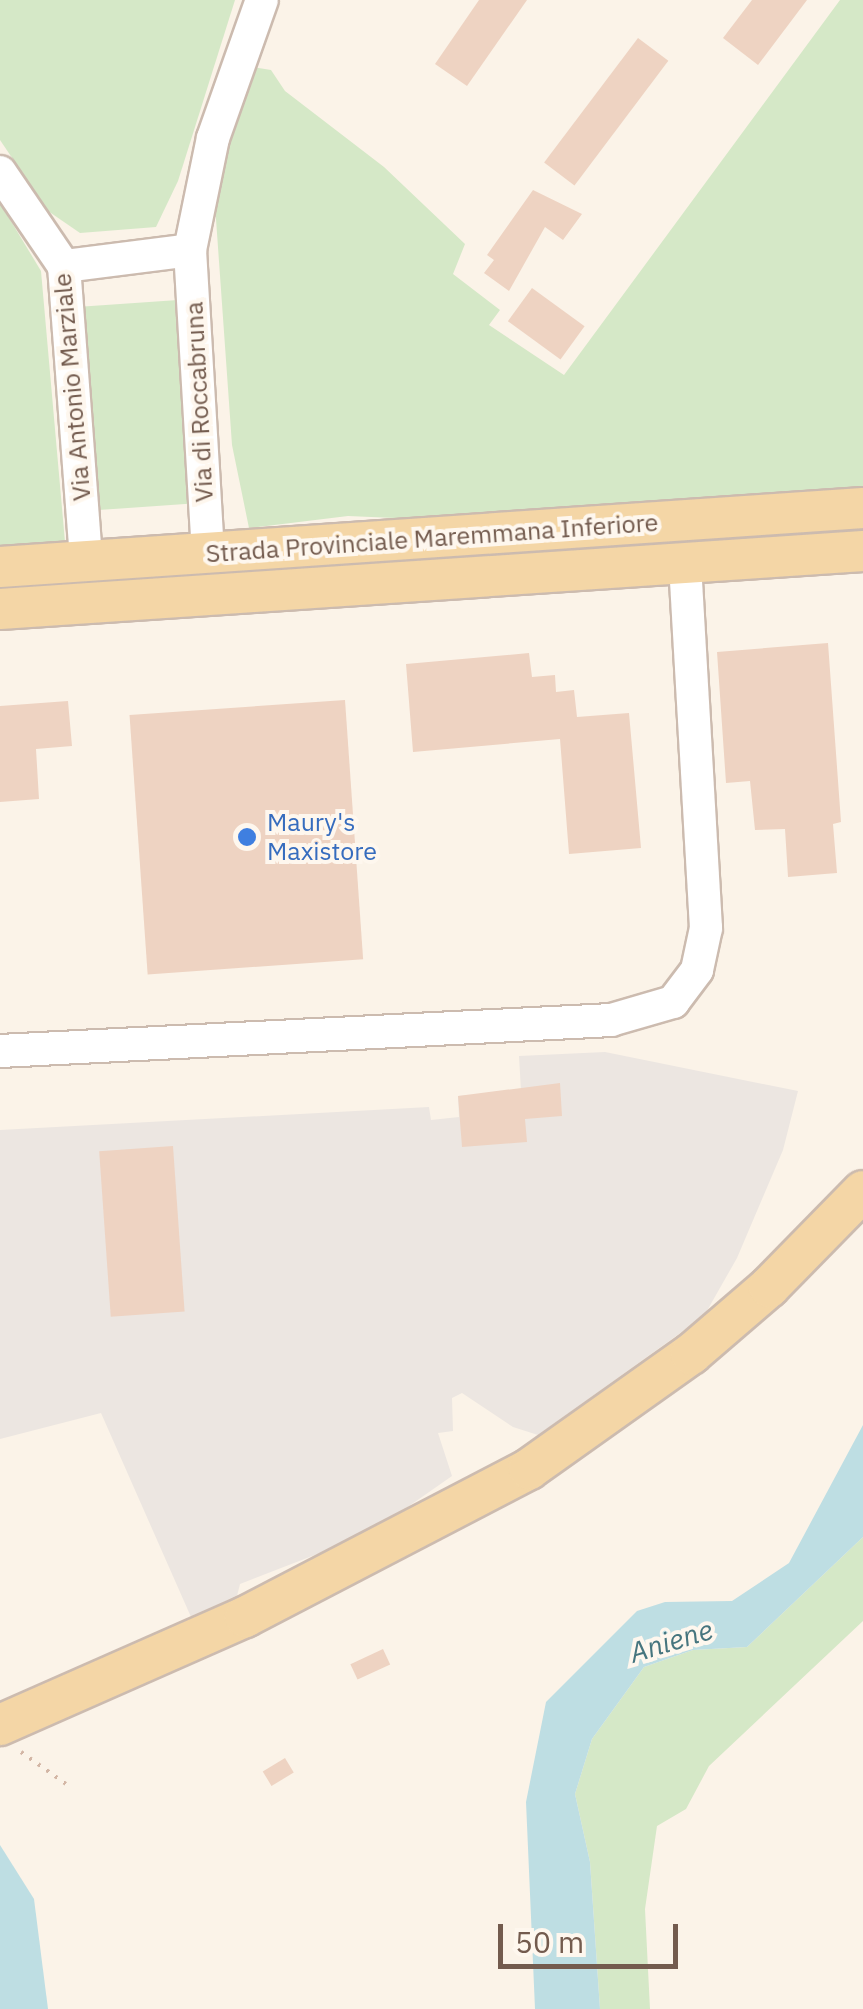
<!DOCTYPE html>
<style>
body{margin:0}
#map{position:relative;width:863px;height:2009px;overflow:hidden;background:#fbf3e8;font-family:"IBM Plex Sans",sans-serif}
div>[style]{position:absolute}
.industrial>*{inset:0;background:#ece6e1}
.green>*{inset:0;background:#d5e8c7;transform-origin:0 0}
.water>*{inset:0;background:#bedee3}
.building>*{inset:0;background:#eed3c2;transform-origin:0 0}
.path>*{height:4px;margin-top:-2px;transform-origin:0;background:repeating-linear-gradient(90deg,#d3b6a5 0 2.5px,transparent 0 10.5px)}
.roads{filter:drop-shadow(2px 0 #ccbbaf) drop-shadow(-2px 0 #ccbbaf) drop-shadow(0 2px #ccbbaf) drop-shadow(0 -2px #ccbbaf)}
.minor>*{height:32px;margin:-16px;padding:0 16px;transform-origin:16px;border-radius:16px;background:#fff}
.major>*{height:40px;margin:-20px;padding:0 20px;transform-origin:20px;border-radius:20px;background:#f4d6a6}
.dots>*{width:28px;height:28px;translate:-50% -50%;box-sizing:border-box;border:5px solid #fef7ee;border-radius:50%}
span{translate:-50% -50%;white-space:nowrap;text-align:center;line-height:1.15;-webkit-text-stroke:8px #fef7ee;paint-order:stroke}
.street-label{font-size:25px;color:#735b4e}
.shop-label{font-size:25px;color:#366cbe}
.left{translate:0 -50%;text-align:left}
.water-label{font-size:28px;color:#46757e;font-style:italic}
.scale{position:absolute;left:498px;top:1924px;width:180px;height:45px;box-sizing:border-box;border:5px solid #735b4e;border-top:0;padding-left:12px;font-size:30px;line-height:35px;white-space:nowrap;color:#735b4e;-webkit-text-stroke:8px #fef7ee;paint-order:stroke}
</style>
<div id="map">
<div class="industrial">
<i style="clip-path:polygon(605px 1052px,798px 1091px,783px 1150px,737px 1258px,704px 1316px,538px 1435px,513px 1427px,462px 1393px,452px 1398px,453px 1431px,438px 1433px,452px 1476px,369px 1534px,240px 1584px,236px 1600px,191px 1617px,101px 1413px,0 1439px,0 1130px,429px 1107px,431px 1120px,459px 1117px,458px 1096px,521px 1091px,519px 1056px)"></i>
</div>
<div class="green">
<i style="clip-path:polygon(0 0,235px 0,178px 181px,156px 227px,80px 233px,48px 211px,0 140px)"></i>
<i style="clip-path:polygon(840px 0,863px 0,863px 491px,418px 519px,348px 516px,249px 528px,232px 445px,215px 205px,219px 167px,252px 67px,271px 70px,285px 91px,384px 167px,465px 244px,453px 274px,500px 310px,489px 325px,564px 375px)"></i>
<i style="clip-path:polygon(0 203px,41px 271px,65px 542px,0 546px)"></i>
<i style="left:178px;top:300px;width:204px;height:98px;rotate:86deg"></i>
<i style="clip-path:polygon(863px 1537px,863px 1621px,709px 1766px,686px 1809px,657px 1826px,645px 1909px,650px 2009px,600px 2009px,590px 1862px,575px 1794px,592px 1739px,644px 1667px,693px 1650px,747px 1647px)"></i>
</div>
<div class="water">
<i style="clip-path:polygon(863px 1425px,863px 1537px,747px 1647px,693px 1650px,644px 1667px,592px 1739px,575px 1794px,590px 1862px,600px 2009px,535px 2009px,526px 1802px,546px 1702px,637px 1611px,665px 1602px,732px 1601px,789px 1563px)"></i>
<i style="clip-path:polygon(0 1845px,34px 1899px,48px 2009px,0 2009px)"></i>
</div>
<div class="building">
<i style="clip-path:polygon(479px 0,527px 0,467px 86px,435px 64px)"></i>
<i style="clip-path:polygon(752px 0,807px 0,758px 65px,723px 38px)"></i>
<i style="left:638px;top:38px;width:38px;height:156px;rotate:37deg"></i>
<i style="clip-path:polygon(533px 190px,582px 214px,563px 240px,545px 227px,509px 291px,484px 273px,494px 260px,487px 255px)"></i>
<i style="left:532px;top:288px;width:65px;height:41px;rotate:36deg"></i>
<i style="clip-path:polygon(828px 643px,841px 822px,833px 824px,837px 873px,788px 877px,785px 829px,755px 830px,750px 781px,726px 783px,717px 652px)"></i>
<i style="clip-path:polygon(529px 653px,532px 677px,555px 675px,556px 692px,574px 690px,577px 717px,629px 713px,641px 848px,569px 854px,560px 739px,413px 752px,406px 664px)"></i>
<i style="left:345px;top:700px;width:260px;height:216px;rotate:86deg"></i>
<i style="clip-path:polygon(68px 701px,72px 746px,36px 749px,39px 799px,0 802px,0 706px)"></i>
<i style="clip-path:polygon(560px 1083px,562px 1116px,525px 1119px,527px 1142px,462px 1147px,458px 1096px)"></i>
<i style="left:173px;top:1146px;width:166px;height:74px;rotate:86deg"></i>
<i style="left:383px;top:1649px;width:17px;height:36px;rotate:65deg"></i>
<i style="left:285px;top:1758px;width:17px;height:26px;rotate:59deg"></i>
</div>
<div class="path">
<i style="left:21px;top:1752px;width:55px;rotate:35.4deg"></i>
</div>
<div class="roads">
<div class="minor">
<i style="left:0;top:172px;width:114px;rotate:55.8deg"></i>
<i style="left:64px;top:266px;width:296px;rotate:85.7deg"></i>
<i style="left:64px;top:266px;width:127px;rotate:-7.2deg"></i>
<i style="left:208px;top:553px;width:304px;rotate:-93.4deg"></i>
<i style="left:190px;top:250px;width:114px;rotate:-78.4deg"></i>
<i style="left:213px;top:138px;width:146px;rotate:-70.5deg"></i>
<i style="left:0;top:1051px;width:612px;rotate:-2.9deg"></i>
<i style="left:611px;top:1020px;width:65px;rotate:-16.2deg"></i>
<i style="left:673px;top:1002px;width:40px;rotate:-53deg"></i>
<i style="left:697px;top:970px;width:43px;rotate:-77.9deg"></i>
<i style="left:706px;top:928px;width:365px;rotate:-93.3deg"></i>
</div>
<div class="major">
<i style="left:0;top:567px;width:865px;rotate:-3.91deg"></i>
<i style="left:0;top:609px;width:865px;rotate:-3.84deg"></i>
<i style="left:0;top:1725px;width:268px;rotate:-23.8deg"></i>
<i style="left:245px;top:1617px;width:320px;rotate:-27.5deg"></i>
<i style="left:529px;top:1469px;width:199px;rotate:-35.4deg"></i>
<i style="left:691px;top:1354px;width:103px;rotate:-40.7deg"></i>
<i style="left:769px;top:1287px;width:134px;rotate:-45.6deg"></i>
</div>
</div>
<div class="dots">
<i style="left:247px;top:837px;background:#3f7fe0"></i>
</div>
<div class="street-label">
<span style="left:72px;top:387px;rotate:-95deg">Via Antonio Marziale</span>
<span style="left:199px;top:402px;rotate:-93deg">Via di Roccabruna</span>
<span style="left:432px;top:538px;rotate:-4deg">Strada Provinciale Maremmana Inferiore</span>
</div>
<div class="shop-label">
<span class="left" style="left:267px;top:837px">Maury's<br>Maxistore</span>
</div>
<div class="water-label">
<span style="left:671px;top:1641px;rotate:-17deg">Aniene</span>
</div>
<div class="scale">50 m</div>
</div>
